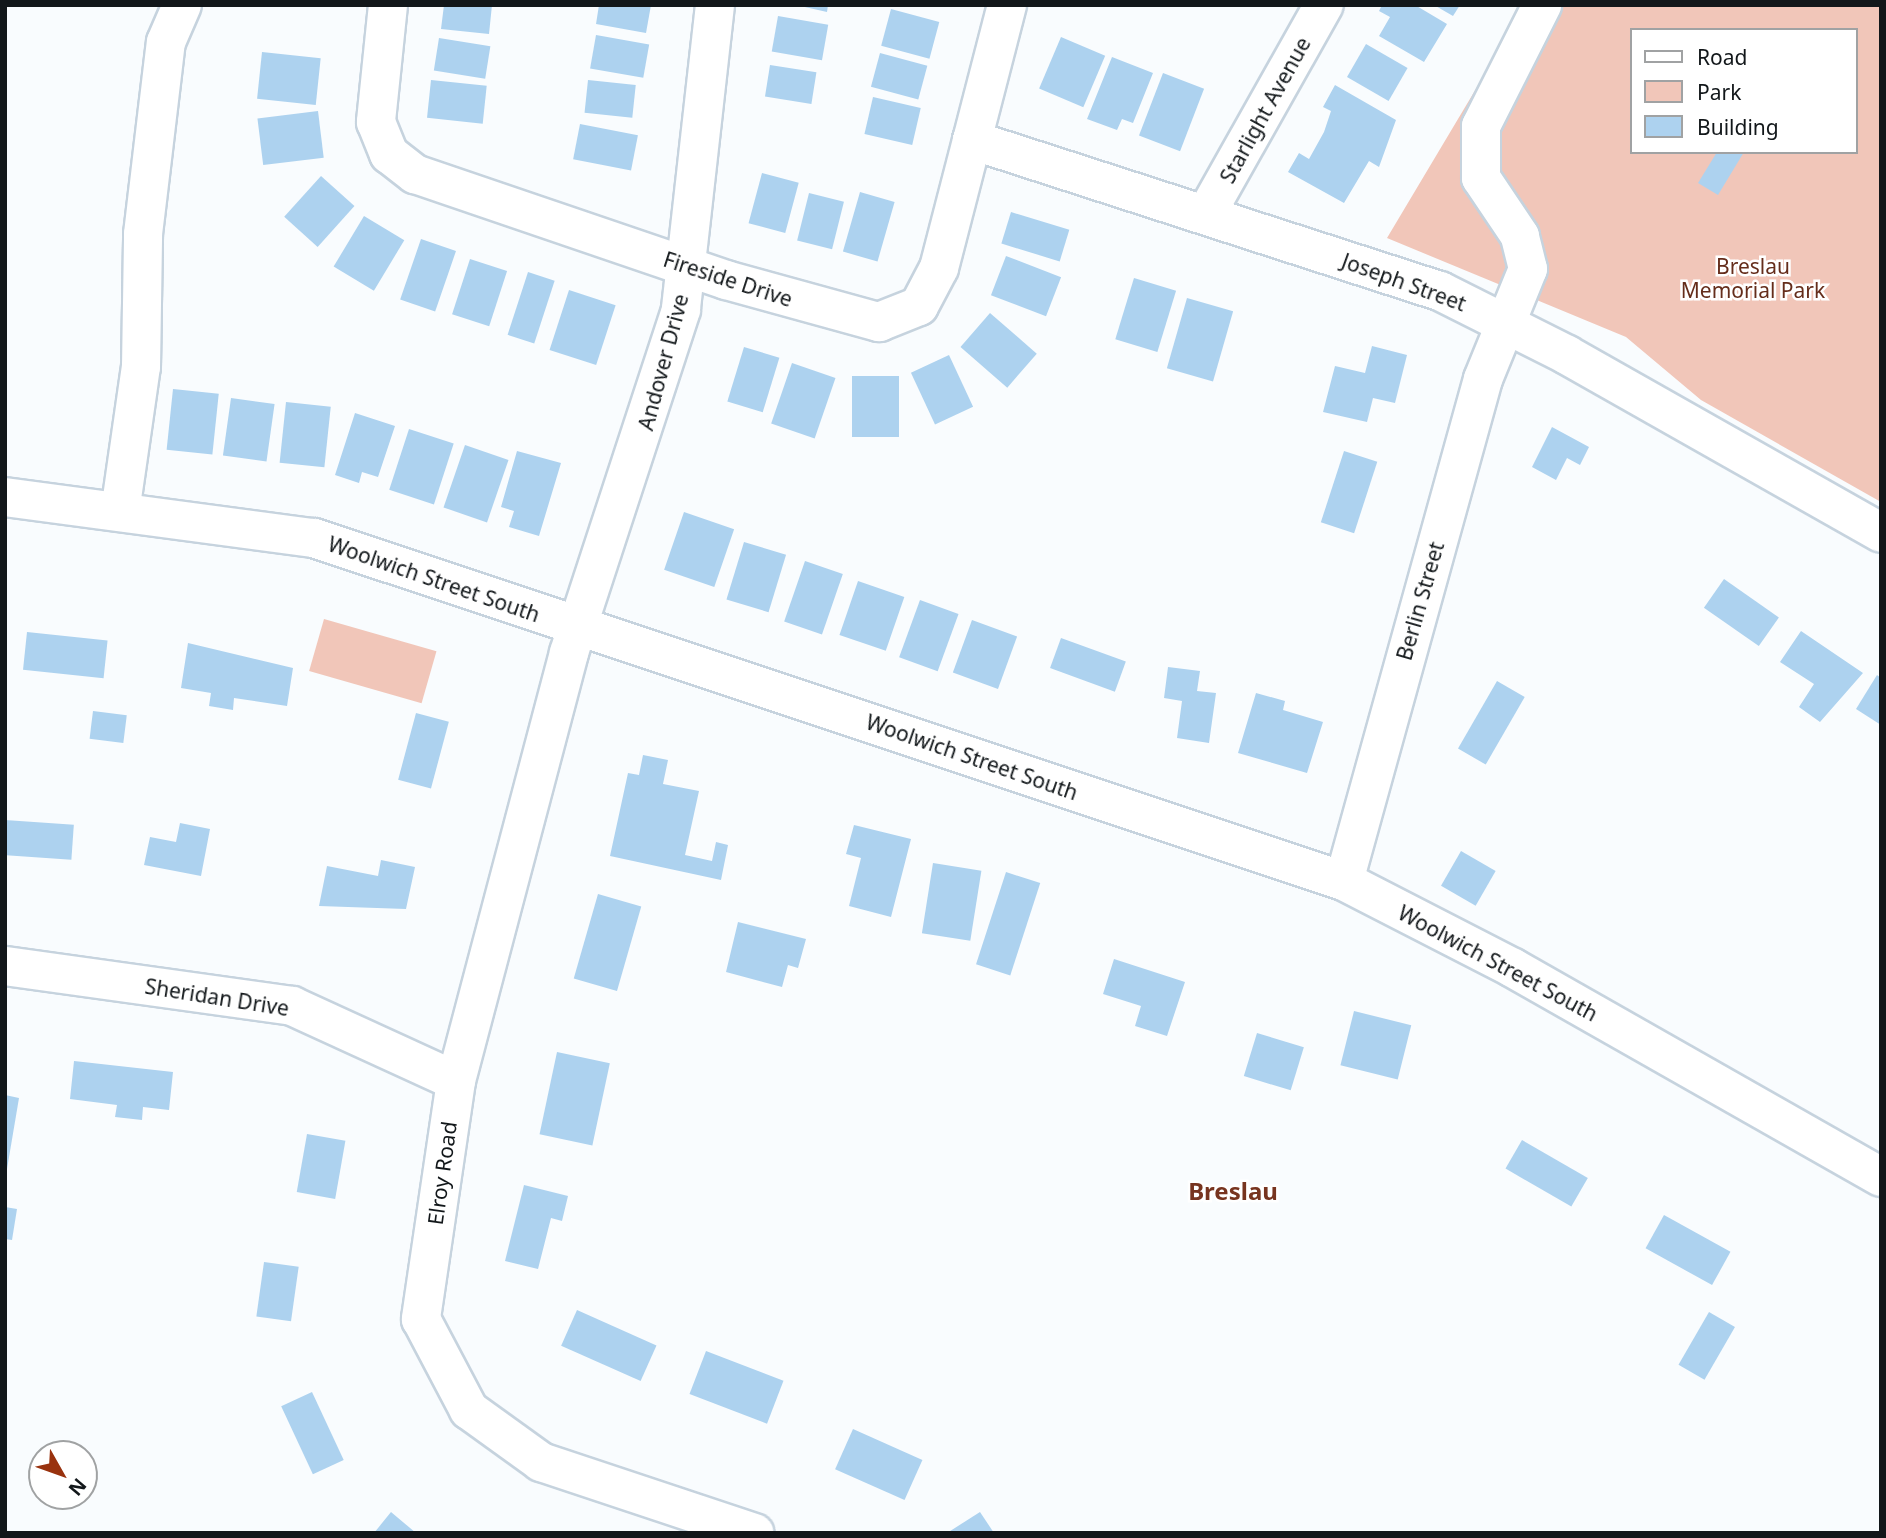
<!DOCTYPE html>
<style>
body{margin:0}
#map{position:relative;width:1886px;height:1538px;overflow:hidden;background:#f9fcfe;font-family:"Noto Sans",sans-serif}
div>[style]{position:absolute}
.green>*{inset:0;background:#f1c6b9;transform-origin:0 0}
.building>*{inset:0;background:#add2ef;transform-origin:0 0}
.roads{filter:drop-shadow(2px 0 #c6d3de) drop-shadow(-2px 0 #c6d3de) drop-shadow(0 2px #c6d3de) drop-shadow(0 -2px #c6d3de)}
.minor>*{height:38px;margin:-19px;padding:0 19px;transform-origin:19px;border-radius:19px;background:#fff}
span{translate:-50% -50%;white-space:nowrap;text-align:center;line-height:1.15;-webkit-text-stroke:5px #fff;paint-order:stroke}
.street-label{font-size:21px;color:#12171a}
.park-label{font-size:21px;color:#652d1b}
.quarter-label{font-size:24px;color:#77341f;font-weight:700}
.frame{position:absolute;inset:0;border:7px solid #12171a;pointer-events:none}
.legend{position:absolute;left:1630px;top:28px;width:228px;height:126px;box-sizing:border-box;background:#fff;border:2px solid #a0a2a3;margin:0;padding:9px 12px;list-style:none;font-size:21px;color:#12171a}
.legend li{display:flex;align-items:center;gap:14px;height:35px}
.legend b{width:35px;border:2px solid #a0a2a3}
.north{position:absolute;left:28px;top:1440px;width:70px;height:70px;box-sizing:border-box;background:#fff;border:2px solid #a0a2a3;border-radius:50%;rotate:130deg;font-size:19px;font-weight:700;line-height:28px;text-align:center;color:#12171a}
.north::after{content:'';display:block;margin:auto;width:24px;height:32px;background:#99320e;clip-path:polygon(50% 0,100% 100%,50% 72%,0 100%)}
</style>
<div id="map">
<div class="green">
<i style="clip-path:polygon(evenodd,1526px 5px,1881px 5px,1881px 502px,1701px 400px,1626px 337px,1387px 238px,1526px 5px,1632px 30px,1856px 30px,1856px 152px,1632px 152px,1632px 30px)"></i>
<i style="left:324px;top:619px;width:117px;height:54px;rotate:16deg"></i>
</div>
<div class="building">
<i style="clip-path:polygon(444px 5px,492px 5px,489px 34px,441px 29px)"></i>
<i style="clip-path:polygon(599px 5px,651px 5px,646px 33px,596px 24px)"></i>
<i style="clip-path:polygon(796px 5px,828px 5px,827px 12px)"></i>
<i style="clip-path:polygon(1382px 5px,1415px 5px,1447px 24px,1424px 62px,1379px 36px,1390px 17px,1379px 11px)"></i>
<i style="clip-path:polygon(1434px 5px,1460px 5px,1453px 16px)"></i>
<i style="left:891px;top:9px;width:50px;height:38px;rotate:15deg"></i>
<i style="left:778px;top:16px;width:51px;height:36px;rotate:10deg"></i>
<i style="left:596px;top:35px;width:54px;height:34px;rotate:10deg"></i>
<i style="left:1061px;top:37px;width:48px;height:56px;rotate:23deg"></i>
<i style="left:439px;top:38px;width:52px;height:33px;rotate:9deg"></i>
<i style="left:1366px;top:44px;width:48px;height:38px;rotate:30deg"></i>
<i style="left:262px;top:52px;width:59px;height:47px;rotate:6deg"></i>
<i style="left:880px;top:53px;width:49px;height:35px;rotate:15deg"></i>
<i style="clip-path:polygon(1112px 57px,1153px 73px,1133px 123px,1122px 119px,1117px 130px,1087px 119px)"></i>
<i style="left:770px;top:65px;width:47px;height:32px;rotate:9deg"></i>
<i style="left:1163px;top:73px;width:44px;height:67px;rotate:21deg"></i>
<i style="left:431px;top:80px;width:56px;height:38px;rotate:6deg"></i>
<i style="left:588px;top:80px;width:48px;height:33px;rotate:6deg"></i>
<i style="clip-path:polygon(1335px 85px,1396px 120px,1379px 167px,1369px 161px,1344px 203px,1288px 172px,1299px 153px,1309px 159px,1324px 132px,1331px 111px,1323px 107px)"></i>
<i style="left:873px;top:97px;width:49px;height:38px;rotate:13deg"></i>
<i style="left:318px;top:111px;width:47px;height:61px;rotate:83deg"></i>
<i style="left:580px;top:124px;width:59px;height:36px;rotate:11deg"></i>
<i style="clip-path:polygon(1717px 152px,1744px 152px,1718px 195px,1698px 183px)"></i>
<i style="left:762px;top:173px;width:38px;height:52px;rotate:15deg"></i>
<i style="left:321px;top:176px;width:45px;height:55px;rotate:42deg"></i>
<i style="left:860px;top:192px;width:36px;height:62px;rotate:16deg"></i>
<i style="left:809px;top:193px;width:36px;height:49px;rotate:14deg"></i>
<i style="left:1011px;top:212px;width:61px;height:33px;rotate:17deg"></i>
<i style="left:364px;top:216px;width:47px;height:59px;rotate:31deg"></i>
<i style="left:421px;top:239px;width:37px;height:64px;rotate:19deg"></i>
<i style="left:1006px;top:256px;width:59px;height:42px;rotate:21deg"></i>
<i style="left:470px;top:259px;width:39px;height:58px;rotate:18deg"></i>
<i style="left:528px;top:272px;width:28px;height:66px;rotate:18deg"></i>
<i style="left:1134px;top:278px;width:44px;height:64px;rotate:17deg"></i>
<i style="left:569px;top:290px;width:49px;height:63px;rotate:18deg"></i>
<i style="left:1187px;top:298px;width:48px;height:73px;rotate:16deg"></i>
<i style="left:990px;top:313px;width:62px;height:45px;rotate:41deg"></i>
<i style="clip-path:polygon(1372px 346px,1407px 355px,1395px 403px,1373px 398px,1367px 422px,1323px 412px,1335px 366px,1365px 373px)"></i>
<i style="left:744px;top:347px;width:37px;height:57px;rotate:17deg"></i>
<i style="left:949px;top:355px;width:57px;height:42px;rotate:65deg"></i>
<i style="left:792px;top:363px;width:46px;height:64px;rotate:19deg"></i>
<i style="left:852px;top:376px;width:47px;height:61px"></i>
<i style="left:173px;top:389px;width:46px;height:61px;rotate:6deg"></i>
<i style="left:231px;top:398px;width:44px;height:58px;rotate:8deg"></i>
<i style="left:286px;top:402px;width:45px;height:61px;rotate:6deg"></i>
<i style="clip-path:polygon(355px 413px,395px 426px,378px 477px,362px 472px,359px 483px,335px 475px)"></i>
<i style="clip-path:polygon(1552px 427px,1589px 447px,1580px 465px,1567px 458px,1556px 480px,1532px 467px)"></i>
<i style="left:409px;top:429px;width:47px;height:64px;rotate:18deg"></i>
<i style="left:465px;top:445px;width:46px;height:66px;rotate:19deg"></i>
<i style="clip-path:polygon(517px 451px,561px 463px,539px 536px,509px 527px,514px 511px,501px 507px)"></i>
<i style="left:1344px;top:451px;width:35px;height:75px;rotate:18deg"></i>
<i style="left:684px;top:512px;width:53px;height:61px;rotate:19deg"></i>
<i style="left:744px;top:542px;width:44px;height:60px;rotate:17deg"></i>
<i style="left:805px;top:561px;width:40px;height:64px;rotate:19deg"></i>
<i style="left:1724px;top:579px;width:67px;height:35px;rotate:35deg"></i>
<i style="left:858px;top:581px;width:49px;height:57px;rotate:19deg"></i>
<i style="left:920px;top:600px;width:41px;height:61px;rotate:20deg"></i>
<i style="left:972px;top:620px;width:48px;height:56px;rotate:20deg"></i>
<i style="clip-path:polygon(1801px 631px,1863px 673px,1820px 722px,1799px 707px,1814px 684px,1780px 662px)"></i>
<i style="left:27px;top:632px;width:81px;height:38px;rotate:6deg"></i>
<i style="left:1061px;top:638px;width:69px;height:32px;rotate:20deg"></i>
<i style="clip-path:polygon(188px 643px,293px 668px,287px 706px,234px 698px,233px 710px,209px 706px,211px 693px,181px 688px)"></i>
<i style="clip-path:polygon(1168px 667px,1200px 671px,1197px 691px,1216px 693px,1209px 743px,1177px 738px,1182px 701px,1164px 698px)"></i>
<i style="clip-path:polygon(1877px 675px,1881px 678px,1881px 725px,1856px 709px)"></i>
<i style="left:1497px;top:681px;width:32px;height:78px;rotate:30deg"></i>
<i style="clip-path:polygon(1256px 693px,1285px 701px,1283px 710px,1323px 722px,1307px 773px,1238px 753px)"></i>
<i style="left:93px;top:711px;width:34px;height:28px;rotate:7deg"></i>
<i style="left:416px;top:713px;width:34px;height:69px;rotate:15deg"></i>
<i style="clip-path:polygon(643px 755px,668px 760px,663px 784px,699px 791px,685px 855px,712px 861px,716px 842px,728px 845px,721px 880px,610px 856px,628px 773px,639px 775px)"></i>
<i style="left:5px;top:820px;width:69px;height:35px;rotate:4deg"></i>
<i style="clip-path:polygon(180px 823px,210px 829px,201px 876px,144px 865px,150px 837px,176px 842px)"></i>
<i style="clip-path:polygon(854px 825px,911px 839px,891px 917px,849px 906px,861px 858px,846px 854px)"></i>
<i style="left:1461px;top:851px;width:40px;height:40px;rotate:30deg"></i>
<i style="clip-path:polygon(381px 860px,415px 867px,406px 909px,319px 906px,327px 866px,378px 876px)"></i>
<i style="left:933px;top:863px;width:49px;height:71px;rotate:9deg"></i>
<i style="left:1006px;top:872px;width:36px;height:97px;rotate:18deg"></i>
<i style="left:598px;top:894px;width:45px;height:88px;rotate:16deg"></i>
<i style="clip-path:polygon(738px 922px,806px 939px,798px 968px,788px 965px,782px 987px,726px 972px)"></i>
<i style="clip-path:polygon(1114px 959px,1185px 982px,1167px 1036px,1135px 1026px,1141px 1006px,1103px 994px)"></i>
<i style="left:1354px;top:1011px;width:59px;height:56px;rotate:14deg"></i>
<i style="left:1257px;top:1033px;width:49px;height:45px;rotate:17deg"></i>
<i style="left:557px;top:1052px;width:54px;height:84px;rotate:12deg"></i>
<i style="clip-path:polygon(74px 1061px,173px 1072px,169px 1110px,143px 1107px,142px 1120px,115px 1117px,117px 1105px,70px 1099px)"></i>
<i style="clip-path:polygon(5px 1095px,19px 1098px,7px 1169px,5px 1169px)"></i>
<i style="left:307px;top:1134px;width:39px;height:59px;rotate:10deg"></i>
<i style="left:1522px;top:1140px;width:76px;height:33px;rotate:30deg"></i>
<i style="clip-path:polygon(524px 1185px,568px 1196px,562px 1221px,551px 1218px,538px 1269px,505px 1261px)"></i>
<i style="clip-path:polygon(5px 1207px,17px 1209px,12px 1240px,5px 1239px)"></i>
<i style="left:1664px;top:1215px;width:76px;height:38px;rotate:29deg"></i>
<i style="left:264px;top:1262px;width:35px;height:55px;rotate:8deg"></i>
<i style="left:577px;top:1310px;width:87px;height:39px;rotate:24deg"></i>
<i style="left:1709px;top:1312px;width:30px;height:61px;rotate:30deg"></i>
<i style="left:706px;top:1351px;width:83px;height:46px;rotate:21deg"></i>
<i style="left:312px;top:1392px;width:75px;height:34px;rotate:65deg"></i>
<i style="left:853px;top:1429px;width:76px;height:44px;rotate:24deg"></i>
<i style="clip-path:polygon(391px 1512px,416px 1533px,374px 1533px)"></i>
<i style="clip-path:polygon(980px 1512px,994px 1533px,947px 1533px)"></i>
</div>
<div class="roads">
<div class="minor">
<i style="left:388px;top:5px;width:118px;rotate:95.9deg"></i>
<i style="left:376px;top:122px;width:35px;rotate:68deg"></i>
<i style="left:389px;top:154px;width:33px;rotate:38deg"></i>
<i style="left:415px;top:174px;width:329px;rotate:18.8deg"></i>
<i style="left:726px;top:280px;width:159px;rotate:15.4deg"></i>
<i style="left:879px;top:322px;width:43px;rotate:-21.8deg"></i>
<i style="left:919px;top:306px;width:43px;rotate:-62.2deg"></i>
<i style="left:939px;top:268px;width:272px;rotate:-75.5deg"></i>
<i style="left:715px;top:5px;width:307px;rotate:96.4deg"></i>
<i style="left:681px;top:310px;width:361px;rotate:108.1deg"></i>
<i style="left:569px;top:653px;width:443px;rotate:104.8deg"></i>
<i style="left:456px;top:1081px;width:241px;rotate:98.4deg"></i>
<i style="left:421px;top:1319px;width:103px;rotate:62.2deg"></i>
<i style="left:469px;top:1410px;width:89px;rotate:35.8deg"></i>
<i style="left:541px;top:1462px;width:225px;rotate:18.4deg"></i>
<i style="left:972px;top:140px;width:492px;rotate:17.9deg"></i>
<i style="left:1440px;top:291px;width:142px;rotate:26.7deg"></i>
<i style="left:1567px;top:355px;width:361px;rotate:29.5deg"></i>
<i style="left:1206px;top:214px;width:240px;rotate:-60.6deg"></i>
<i style="left:5px;top:497px;width:312px;rotate:7.6deg"></i>
<i style="left:314px;top:538px;width:1086px;rotate:18.42deg"></i>
<i style="left:1344px;top:881px;width:190px;rotate:27.2deg"></i>
<i style="left:1513px;top:968px;width:423px;rotate:29.6deg"></i>
<i style="left:120px;top:512px;width:147px;rotate:-81.8deg"></i>
<i style="left:141px;top:367px;width:133px;rotate:-89.1deg"></i>
<i style="left:143px;top:234px;width:193px;rotate:-83.2deg"></i>
<i style="left:166px;top:42px;width:40px;rotate:-66.6deg"></i>
<i style="left:1344px;top:881px;width:521px;rotate:-74.52deg"></i>
<i style="left:1483px;top:379px;width:119px;rotate:-67.8deg"></i>
<i style="left:1528px;top:269px;width:34px;rotate:-104deg"></i>
<i style="left:1520px;top:236px;width:70px;rotate:-123.9deg"></i>
<i style="left:1481px;top:178px;width:52px;rotate:-90deg"></i>
<i style="left:1481px;top:126px;width:136px;rotate:-63.2deg"></i>
<i style="left:5px;top:966px;width:290px;rotate:7.9deg"></i>
<i style="left:292px;top:1006px;width:180px;rotate:24.6deg"></i>
</div>
</div>
<div class="street-label">
<span style="left:1265px;top:110px;rotate:-61deg">Starlight Avenue</span>
<span style="left:728px;top:279px;rotate:18deg">Fireside Drive</span>
<span style="left:1404px;top:282px;rotate:20deg">Joseph Street</span>
<span style="left:663px;top:362px;rotate:-75deg">Andover Drive</span>
<span style="left:434px;top:579px;rotate:19deg">Woolwich Street South</span>
<span style="left:1420px;top:601px;rotate:-74deg">Berlin Street</span>
<span style="left:972px;top:757px;rotate:19deg">Woolwich Street South</span>
<span style="left:1498px;top:963px;rotate:28deg">Woolwich Street South</span>
<span style="left:217px;top:997px;rotate:9deg">Sheridan Drive</span>
<span style="left:442px;top:1173px;rotate:-82deg">Elroy Road</span>
</div>
<div class="park-label">
<span style="left:1753px;top:278px">Breslau<br>Memorial Park</span>
</div>
<div class="quarter-label">
<span style="left:1233px;top:1191px">Breslau</span>
</div>
<div class="frame"></div>
<ul class="legend">
<li><b style="height:9px;background:#fff"></b>Road</li>
<li><b style="height:19px;background:#f1c6b9"></b>Park</li>
<li><b style="height:19px;background:#add2ef"></b>Building</li>
</ul>
<div class="north">N</div>
</div>
